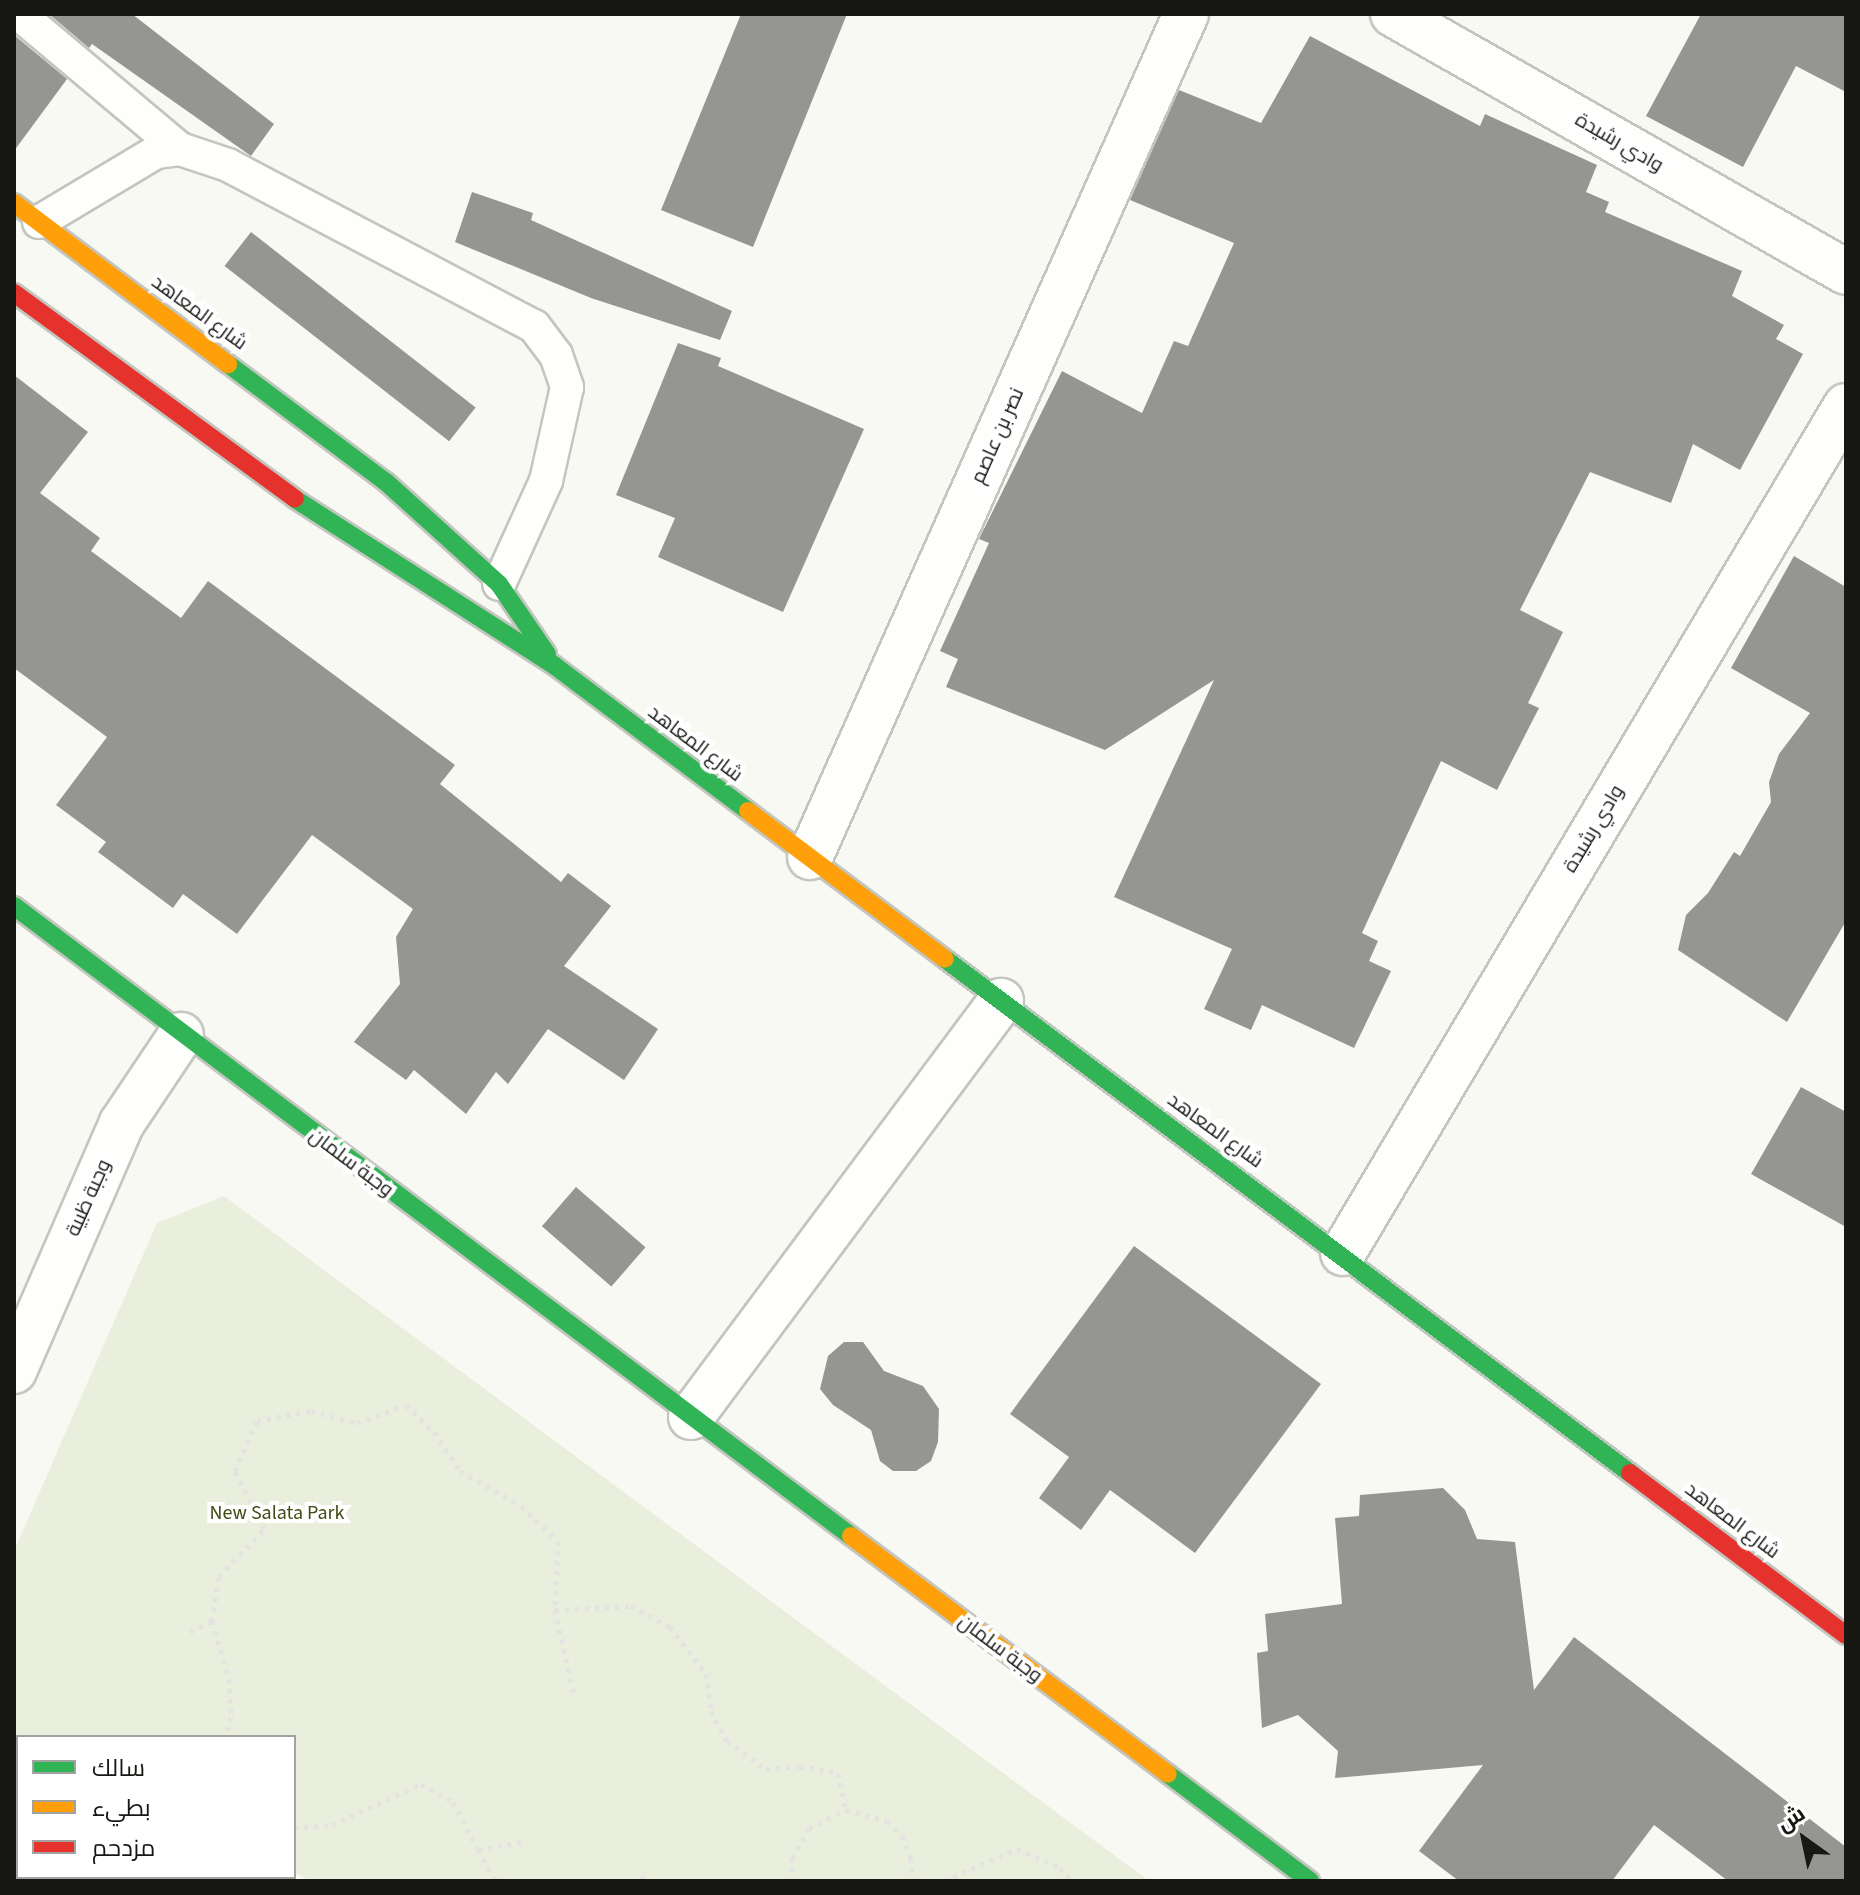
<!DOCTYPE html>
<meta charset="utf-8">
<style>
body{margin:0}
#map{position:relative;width:1860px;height:1895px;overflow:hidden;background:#f7f9f2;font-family:"Source Sans 3",Cairo,sans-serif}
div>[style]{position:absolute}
.green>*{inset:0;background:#e9eedd}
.building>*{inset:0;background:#959691;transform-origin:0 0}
.path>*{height:5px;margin-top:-2.5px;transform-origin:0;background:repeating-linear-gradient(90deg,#e3e4e1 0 4px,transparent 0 10px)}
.roads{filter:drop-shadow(2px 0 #c3c5bf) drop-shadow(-2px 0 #c3c5bf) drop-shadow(0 2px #c3c5bf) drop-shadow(0 -2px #c3c5bf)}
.lane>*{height:32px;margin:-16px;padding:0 16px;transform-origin:16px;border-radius:16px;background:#fefefd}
.street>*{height:44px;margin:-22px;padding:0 22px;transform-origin:22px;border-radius:22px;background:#fefefd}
.fast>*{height:18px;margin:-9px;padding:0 9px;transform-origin:9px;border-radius:9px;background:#30b455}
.slow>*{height:18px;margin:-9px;padding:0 9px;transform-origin:9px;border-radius:9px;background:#ff9f0a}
.jam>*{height:18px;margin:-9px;padding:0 9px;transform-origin:9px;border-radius:9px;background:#e5322d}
span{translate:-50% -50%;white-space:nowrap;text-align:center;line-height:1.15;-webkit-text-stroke:8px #fff;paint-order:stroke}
.street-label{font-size:20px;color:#171814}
.park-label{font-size:20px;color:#414c16}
.frame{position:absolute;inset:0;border:16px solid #171814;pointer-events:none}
.legend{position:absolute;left:16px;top:1735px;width:280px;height:144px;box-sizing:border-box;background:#fff;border:2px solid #a2a3a1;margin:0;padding:10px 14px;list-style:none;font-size:24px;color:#171814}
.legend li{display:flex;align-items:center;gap:16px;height:40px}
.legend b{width:40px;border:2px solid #a2a3a1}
.north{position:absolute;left:1764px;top:1799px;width:80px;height:80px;-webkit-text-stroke:6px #fff;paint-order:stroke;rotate:327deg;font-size:22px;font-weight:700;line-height:32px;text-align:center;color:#171814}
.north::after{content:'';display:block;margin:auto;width:28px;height:36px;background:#171814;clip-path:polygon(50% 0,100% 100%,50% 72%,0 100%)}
</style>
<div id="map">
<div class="green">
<i style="clip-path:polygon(224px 1196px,1149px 1881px,311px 1881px,294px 1873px,294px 1737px,18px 1737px,18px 1753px,14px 1752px,14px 1551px,157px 1223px)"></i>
</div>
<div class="building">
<i style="clip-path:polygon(49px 14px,132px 14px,274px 124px,251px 156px,92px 44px,89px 48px)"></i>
<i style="clip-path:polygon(741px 14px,847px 14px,753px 247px,661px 210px)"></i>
<i style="clip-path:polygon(1701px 14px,1846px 14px,1846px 92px,1796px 66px,1743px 167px,1646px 116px)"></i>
<i style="clip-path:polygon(14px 35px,67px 79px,14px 151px)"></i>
<i style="clip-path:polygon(1310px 36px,1480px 126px,1485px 114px,1597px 165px,1586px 192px,1609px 202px,1605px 212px,1742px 271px,1732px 296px,1784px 325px,1776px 339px,1803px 354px,1740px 470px,1693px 444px,1671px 503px,1590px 472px,1520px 610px,1563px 632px,1528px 703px,1539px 708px,1497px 790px,1441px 761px,1362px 933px,1378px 941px,1369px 961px,1391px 971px,1354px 1048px,1262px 1005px,1251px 1030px,1204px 1009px,1232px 949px,1114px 897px,1214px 680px,1105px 750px,946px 687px,958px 659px,940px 651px,989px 543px,979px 539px,1062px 371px,1142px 413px,1174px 341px,1188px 346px,1234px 243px,1130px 200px,1179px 90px,1261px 123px)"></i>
<i style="clip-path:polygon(472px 192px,533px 213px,531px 220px,732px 311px,720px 340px,591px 298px,455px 242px)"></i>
<i style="left:251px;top:232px;width:285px;height:43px;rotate:38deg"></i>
<i style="clip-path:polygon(678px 343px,721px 358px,718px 366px,864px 429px,783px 612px,658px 557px,675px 518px,616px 495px)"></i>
<i style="clip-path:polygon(14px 375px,88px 432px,40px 493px,100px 538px,91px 551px,181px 618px,208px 581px,455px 765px,440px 784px,561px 882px,568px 873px,611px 906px,564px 966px,658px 1029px,624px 1080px,548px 1029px,508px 1084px,496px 1072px,466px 1114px,414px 1070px,406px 1080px,354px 1042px,400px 984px,396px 937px,413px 909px,312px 835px,237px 934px,183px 894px,173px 908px,98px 852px,106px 842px,56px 805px,107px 737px,14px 668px)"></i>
<i style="clip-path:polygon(1794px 556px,1846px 587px,1846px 921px,1787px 1022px,1678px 950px,1686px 915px,1708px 893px,1734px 852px,1740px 856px,1771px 802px,1769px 782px,1779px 754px,1810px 713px,1731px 668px)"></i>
<i style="clip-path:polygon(1801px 1087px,1846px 1112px,1846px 1227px,1751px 1174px)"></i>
<i style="left:576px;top:1187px;width:92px;height:52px;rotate:41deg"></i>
<i style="clip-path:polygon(1134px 1246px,1321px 1384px,1195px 1553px,1110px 1490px,1081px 1530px,1039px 1498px,1069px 1457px,1010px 1414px)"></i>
<i style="clip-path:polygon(844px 1342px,863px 1342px,884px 1371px,923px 1386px,939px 1409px,938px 1442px,931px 1461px,916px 1471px,893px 1471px,880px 1461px,871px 1430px,833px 1405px,820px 1389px,828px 1356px)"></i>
<i style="clip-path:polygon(1443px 1488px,1465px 1510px,1477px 1539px,1515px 1542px,1534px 1690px,1574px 1637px,1846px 1847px,1846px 1881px,1728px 1881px,1654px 1825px,1612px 1881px,1459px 1881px,1419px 1851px,1483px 1765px,1335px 1778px,1338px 1751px,1298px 1715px,1262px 1728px,1257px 1653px,1268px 1651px,1265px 1614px,1342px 1604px,1335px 1518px,1359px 1516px,1360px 1495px)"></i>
</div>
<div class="path">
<i style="left:555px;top:1610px;width:76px;rotate:-3deg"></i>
<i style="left:631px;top:1606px;width:44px;rotate:28.3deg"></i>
<i style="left:670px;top:1627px;width:59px;rotate:52.5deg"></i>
<i style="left:706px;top:1674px;width:37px;rotate:82deg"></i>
<i style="left:711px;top:1711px;width:34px;rotate:62deg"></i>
<i style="left:727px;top:1741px;width:48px;rotate:35.7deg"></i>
<i style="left:766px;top:1769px;width:34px;rotate:-5deg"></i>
<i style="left:800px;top:1766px;width:39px;rotate:10deg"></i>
<i style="left:838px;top:1773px;width:38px;rotate:78deg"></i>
<i style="left:212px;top:1621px;width:60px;rotate:73.7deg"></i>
<i style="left:229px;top:1679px;width:38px;rotate:87deg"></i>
<i style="left:231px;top:1717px;width:21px;rotate:107deg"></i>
<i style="left:190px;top:1632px;width:25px;rotate:-27deg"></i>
<i style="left:212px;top:1621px;width:45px;rotate:-81deg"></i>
<i style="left:219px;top:1577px;width:66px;rotate:-46.8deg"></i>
<i style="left:264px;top:1529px;width:65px;rotate:-116.6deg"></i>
<i style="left:235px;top:1471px;width:55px;rotate:-66.3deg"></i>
<i style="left:257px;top:1421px;width:55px;rotate:-10.5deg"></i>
<i style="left:311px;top:1411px;width:48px;rotate:14.6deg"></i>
<i style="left:357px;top:1423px;width:52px;rotate:-20.2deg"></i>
<i style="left:406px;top:1405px;width:39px;rotate:44deg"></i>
<i style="left:434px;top:1432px;width:47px;rotate:56.3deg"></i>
<i style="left:460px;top:1471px;width:70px;rotate:29.8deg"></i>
<i style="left:521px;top:1506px;width:51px;rotate:43.4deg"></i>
<i style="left:558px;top:1541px;width:69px;rotate:92.5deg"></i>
<i style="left:555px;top:1610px;width:88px;rotate:77.5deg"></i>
<i style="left:294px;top:1828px;width:38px;rotate:-5deg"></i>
<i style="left:332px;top:1825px;width:98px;rotate:-24.7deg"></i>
<i style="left:421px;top:1784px;width:37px;rotate:29deg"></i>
<i style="left:453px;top:1802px;width:54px;rotate:62.5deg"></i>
<i style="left:478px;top:1850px;width:44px;rotate:-10.5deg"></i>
<i style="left:478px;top:1850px;width:36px;rotate:60deg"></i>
<i style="left:641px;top:1876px;width:7px;rotate:45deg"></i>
<i style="left:792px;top:1881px;width:23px;rotate:-90deg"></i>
<i style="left:792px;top:1858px;width:34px;rotate:-60deg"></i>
<i style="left:809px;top:1828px;width:41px;rotate:-25.9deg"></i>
<i style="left:846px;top:1810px;width:42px;rotate:15deg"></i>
<i style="left:887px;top:1821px;width:21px;rotate:45deg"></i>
<i style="left:902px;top:1836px;width:24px;rotate:68deg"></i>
<i style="left:911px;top:1858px;width:23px;rotate:88deg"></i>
<i style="left:944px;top:1881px;width:80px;rotate:-23.7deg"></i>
<i style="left:1017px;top:1849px;width:47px;rotate:23.8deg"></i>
<i style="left:1060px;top:1868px;width:17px;rotate:50deg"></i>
</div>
<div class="roads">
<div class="lane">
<i style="left:19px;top:14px;width:210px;rotate:40deg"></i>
<i style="left:39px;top:222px;width:136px;rotate:-30.9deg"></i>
<i style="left:156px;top:152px;width:24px;rotate:-7deg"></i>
<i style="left:180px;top:149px;width:51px;rotate:18.4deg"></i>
<i style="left:228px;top:165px;width:346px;rotate:27.8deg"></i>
<i style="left:534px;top:326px;width:36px;rotate:53deg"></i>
<i style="left:556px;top:355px;width:34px;rotate:71deg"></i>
<i style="left:567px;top:387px;width:96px;rotate:102.6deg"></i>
<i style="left:546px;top:481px;width:113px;rotate:114.5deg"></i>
</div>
<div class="street">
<i style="left:1393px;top:14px;width:521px;rotate:29.66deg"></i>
<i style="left:810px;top:857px;width:923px;rotate:-65.96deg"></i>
<i style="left:1343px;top:1253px;width:985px;rotate:-59.3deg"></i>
<i style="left:14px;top:1371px;width:270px;rotate:-66.5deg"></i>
<i style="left:122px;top:1123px;width:106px;rotate:-56.2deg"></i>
<i style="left:691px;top:1417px;width:519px;rotate:-53.31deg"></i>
<i style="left:14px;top:1826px;width:4px;rotate:27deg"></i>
<i style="left:131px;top:1877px;width:10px;rotate:24deg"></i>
</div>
<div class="fast">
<i style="left:228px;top:364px;width:197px;rotate:36.8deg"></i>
<i style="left:386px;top:482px;width:152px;rotate:42.1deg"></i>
<i style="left:499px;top:584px;width:85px;rotate:55.6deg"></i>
<i style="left:295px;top:499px;width:309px;rotate:32.7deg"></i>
<i style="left:555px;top:666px;width:241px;rotate:36.9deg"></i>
<i style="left:14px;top:906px;width:1048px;rotate:36.97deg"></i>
<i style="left:945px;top:959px;width:856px;rotate:36.88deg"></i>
<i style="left:1168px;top:1774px;width:178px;rotate:37deg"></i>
</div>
<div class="slow">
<i style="left:14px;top:203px;width:268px;rotate:37deg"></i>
<i style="left:748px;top:811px;width:246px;rotate:36.9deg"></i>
<i style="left:851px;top:1536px;width:396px;rotate:36.9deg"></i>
</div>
<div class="jam">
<i style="left:14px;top:293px;width:348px;rotate:36.2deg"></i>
<i style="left:1630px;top:1473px;width:270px;rotate:36.9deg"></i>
</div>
</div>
<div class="street-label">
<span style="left:1619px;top:143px;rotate:30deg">وادي رشيدة</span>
<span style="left:199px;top:313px;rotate:36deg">شارع المعاهد</span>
<span style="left:998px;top:436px;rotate:-66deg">نصر بن عاصم</span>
<span style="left:695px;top:744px;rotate:37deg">شارع المعاهد</span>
<span style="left:1594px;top:829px;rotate:-59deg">وادي رشيدة</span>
<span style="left:1215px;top:1131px;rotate:36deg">شارع المعاهد</span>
<span style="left:351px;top:1163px;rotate:37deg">وجبة سلمان</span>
<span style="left:89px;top:1198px;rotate:-66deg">وجبة ظبية</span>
<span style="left:1732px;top:1521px;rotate:37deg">شارع المعاهد</span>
<span style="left:1000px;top:1649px;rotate:37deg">وجبة سلمان</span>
</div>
<div class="park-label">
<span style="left:277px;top:1513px">New Salata Park</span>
</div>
<div class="frame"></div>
<ul class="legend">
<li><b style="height:10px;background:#30b455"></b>سالك</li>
<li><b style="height:10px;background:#ff9f0a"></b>بطيء</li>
<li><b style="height:10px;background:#e5322d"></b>مزدحم</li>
</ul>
<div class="north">ش</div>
</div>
